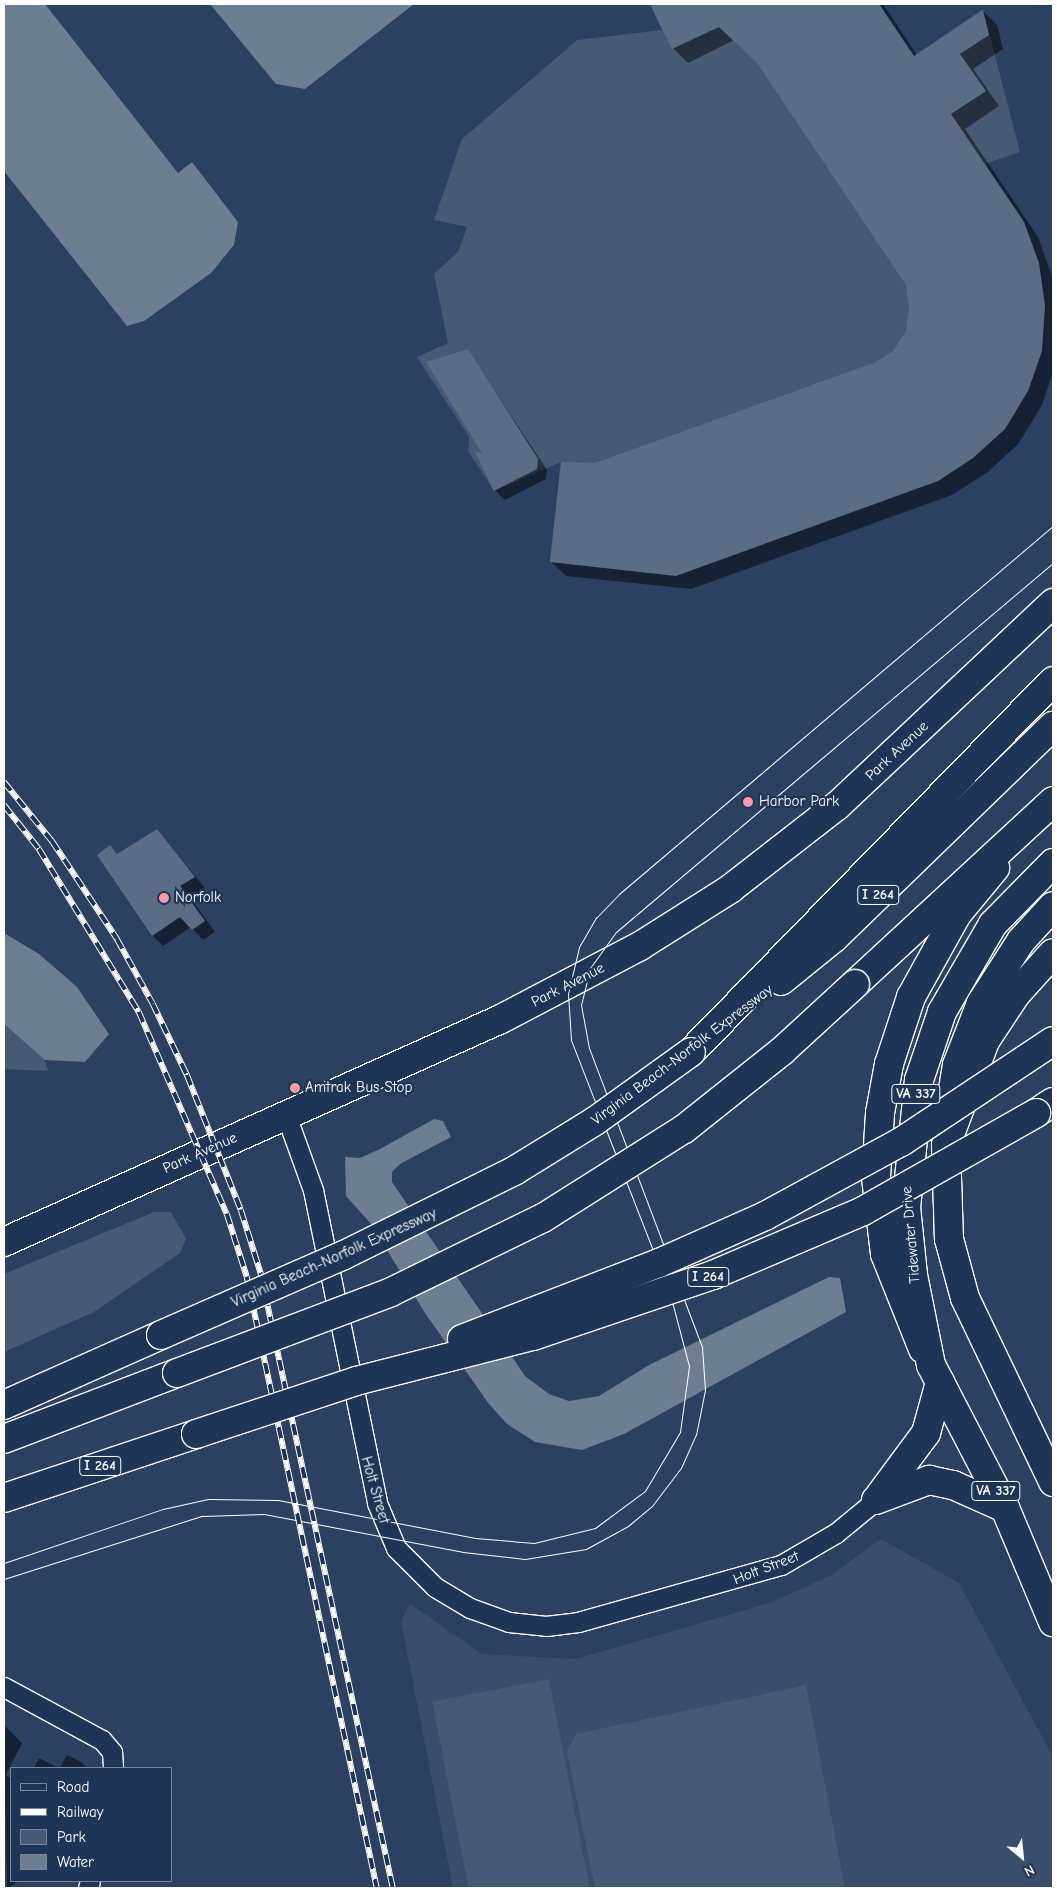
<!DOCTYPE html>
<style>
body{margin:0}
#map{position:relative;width:1057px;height:1892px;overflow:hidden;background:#2a4161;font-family:"Comic Neue",sans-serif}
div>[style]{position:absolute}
.built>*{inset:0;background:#394e6c}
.green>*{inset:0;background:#465975;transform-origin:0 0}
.water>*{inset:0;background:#6d7d92}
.shadow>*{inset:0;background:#0007}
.building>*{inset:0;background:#5b6c86}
.roads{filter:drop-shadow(1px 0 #fff) drop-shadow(-1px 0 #fff) drop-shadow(0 1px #fff) drop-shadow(0 -1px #fff)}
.minor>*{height:19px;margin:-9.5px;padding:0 9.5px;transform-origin:9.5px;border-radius:9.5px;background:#1d3557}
.secondary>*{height:28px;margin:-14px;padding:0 14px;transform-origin:14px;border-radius:14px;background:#1d3557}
.primary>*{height:28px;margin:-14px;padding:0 14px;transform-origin:14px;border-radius:14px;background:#1d3557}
.trunk>*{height:28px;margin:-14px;padding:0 14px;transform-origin:14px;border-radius:14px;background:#1d3557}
.motorway>*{height:28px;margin:-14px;padding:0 14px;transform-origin:14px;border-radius:14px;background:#1d3557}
.tram>*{height:1px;margin:-0.5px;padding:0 0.5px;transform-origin:0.5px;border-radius:0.5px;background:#fff}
.rail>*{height:5.5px;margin-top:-2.75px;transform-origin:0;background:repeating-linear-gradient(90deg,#1d3557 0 11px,#fff 0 22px);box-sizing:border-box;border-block:1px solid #fff}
.bridges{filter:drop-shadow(1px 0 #fff) drop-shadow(-1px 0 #fff) drop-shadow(0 1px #fff) drop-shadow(0 -1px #fff)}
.motorway-bridge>*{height:28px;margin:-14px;padding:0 14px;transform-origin:14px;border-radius:14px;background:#1d3557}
.dots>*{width:14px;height:14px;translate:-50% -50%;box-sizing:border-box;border:2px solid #1d3557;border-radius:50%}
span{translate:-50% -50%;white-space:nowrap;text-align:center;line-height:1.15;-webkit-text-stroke:4.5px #1d3557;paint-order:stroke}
.shield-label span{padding:1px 4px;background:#1d3557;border:1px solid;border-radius:4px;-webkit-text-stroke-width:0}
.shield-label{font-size:14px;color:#fff;font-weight:700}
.street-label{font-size:15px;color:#fff}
.poi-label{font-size:15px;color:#fff}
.left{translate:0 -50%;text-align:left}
.frame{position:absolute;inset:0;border:5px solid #fff;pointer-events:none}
.legend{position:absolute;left:10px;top:1767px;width:162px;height:115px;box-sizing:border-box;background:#1d3557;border:1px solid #77869a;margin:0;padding:6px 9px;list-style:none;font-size:15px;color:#fff}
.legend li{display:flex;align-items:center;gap:10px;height:25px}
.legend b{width:25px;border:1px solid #77869a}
.north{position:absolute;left:997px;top:1832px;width:50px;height:50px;-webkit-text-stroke:4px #1d3557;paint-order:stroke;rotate:152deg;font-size:14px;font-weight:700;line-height:20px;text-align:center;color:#fff}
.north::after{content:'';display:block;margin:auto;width:18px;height:22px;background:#fff;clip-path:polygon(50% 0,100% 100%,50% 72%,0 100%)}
</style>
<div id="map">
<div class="built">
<i style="clip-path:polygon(881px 1539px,959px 1583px,1053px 1757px,1053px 1888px,453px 1888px,401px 1621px,410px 1604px,482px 1654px,576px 1659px,769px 1603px,830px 1576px)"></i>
</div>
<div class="green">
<i style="clip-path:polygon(650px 4px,879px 4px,914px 56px,983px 9px,1020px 152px,985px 164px,1024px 222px,1039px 263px,1045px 306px,1042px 351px,1028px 391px,1005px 429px,973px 458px,938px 481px,676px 576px,550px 562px,561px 462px,494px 491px,468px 451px,469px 437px,417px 357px,448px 343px,434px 274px,458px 252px,467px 227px,434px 220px,462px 139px,577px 40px,662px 30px)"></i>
<i style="clip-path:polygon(4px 1024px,45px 1060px,48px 1071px,4px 1069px)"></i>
<i style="clip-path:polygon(154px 1212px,171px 1212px,186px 1239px,180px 1253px,94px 1312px,4px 1352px,4px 1274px)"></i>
<i style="left:549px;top:1679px;width:213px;height:119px;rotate:79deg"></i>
<i style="clip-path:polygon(806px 1685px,845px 1888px,595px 1888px,567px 1752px,576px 1734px)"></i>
</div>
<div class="water">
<i style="clip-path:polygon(4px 4px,45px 4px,178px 173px,192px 162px,238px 222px,234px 245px,211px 273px,144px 321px,127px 326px,4px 171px)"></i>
<i style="clip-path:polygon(210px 4px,414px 4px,305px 89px,276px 84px)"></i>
<i style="clip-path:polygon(4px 933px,39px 954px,77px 987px,109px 1034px,85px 1062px,45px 1060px,4px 1024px)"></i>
<i style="clip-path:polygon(434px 1119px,443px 1121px,451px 1137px,400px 1164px,392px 1172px,392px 1182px,525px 1376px,549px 1394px,569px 1401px,599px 1396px,649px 1365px,829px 1277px,840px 1278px,846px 1312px,624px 1434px,582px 1450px,535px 1442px,507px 1424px,489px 1404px,425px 1313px,372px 1225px,346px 1196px,345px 1157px,360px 1158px,380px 1149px)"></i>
</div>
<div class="shadow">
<i style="clip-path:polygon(652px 4px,883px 4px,917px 55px,983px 11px,997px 25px,1003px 49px,973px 69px,999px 106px,965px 129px,1038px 237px,1053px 279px,1053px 372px,1042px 405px,1019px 443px,988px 472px,952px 495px,691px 589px,566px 576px,551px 562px,595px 465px,877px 363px,893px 352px,907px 331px,910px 308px,907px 285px,759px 64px,734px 40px,688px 63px,674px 49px)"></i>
<i style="clip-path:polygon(468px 351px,547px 470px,546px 479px,505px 500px,495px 490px,484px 454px)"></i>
<i style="clip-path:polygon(157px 830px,205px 888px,190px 897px,215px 932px,203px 940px,191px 927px,163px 946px,152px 935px,110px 847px,118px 855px)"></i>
<i style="clip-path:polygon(4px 1725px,22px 1743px,6px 1775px,11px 1778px,11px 1881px,19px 1881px,7px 1888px)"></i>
<i style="clip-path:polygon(67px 1755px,81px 1762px,87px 1768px,60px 1768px)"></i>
<i style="clip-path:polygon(39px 1758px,59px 1768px,34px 1768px)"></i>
</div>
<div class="building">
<i style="clip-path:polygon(650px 4px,879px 4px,914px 56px,983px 10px,989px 35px,960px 54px,986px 91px,951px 114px,1024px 222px,1039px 263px,1045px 306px,1042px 351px,1028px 391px,1005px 429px,973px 458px,938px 481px,676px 576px,550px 562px,561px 462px,595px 463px,876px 362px,893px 351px,906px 331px,909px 308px,906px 285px,757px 63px,719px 27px,672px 49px)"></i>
<i style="clip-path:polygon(468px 349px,538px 459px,537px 469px,494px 491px,475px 452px,482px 453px,426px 362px)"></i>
<i style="clip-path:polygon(157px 829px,195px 877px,180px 886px,205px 921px,192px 930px,180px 917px,152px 936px,97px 855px,110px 845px,117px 854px)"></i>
</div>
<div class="roads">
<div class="minor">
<i style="left:286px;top:1115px;width:80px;rotate:70.2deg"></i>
<i style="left:313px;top:1190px;width:319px;rotate:78.4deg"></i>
<i style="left:377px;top:1503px;width:49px;rotate:67.1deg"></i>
<i style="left:396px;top:1548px;width:55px;rotate:45deg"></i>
<i style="left:435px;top:1587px;width:41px;rotate:31deg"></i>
<i style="left:470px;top:1608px;width:41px;rotate:19.7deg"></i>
<i style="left:509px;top:1622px;width:37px;rotate:6deg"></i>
<i style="left:546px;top:1626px;width:32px;rotate:-7deg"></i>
<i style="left:578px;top:1622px;width:211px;rotate:-15.7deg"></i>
<i style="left:781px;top:1565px;width:64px;rotate:-30.2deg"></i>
<i style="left:836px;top:1533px;width:52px;rotate:-39.5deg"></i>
<i style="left:4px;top:1687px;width:111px;rotate:28.4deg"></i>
<i style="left:102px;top:1740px;width:16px;rotate:50deg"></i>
<i style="left:112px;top:1752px;width:16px;rotate:86deg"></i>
<i style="left:88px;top:1888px;width:7px;rotate:-74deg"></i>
</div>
<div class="secondary">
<i style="left:4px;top:1242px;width:545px;rotate:-24.17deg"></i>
<i style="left:501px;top:1019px;width:157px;rotate:-27.7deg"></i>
<i style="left:640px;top:946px;width:107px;rotate:-32.3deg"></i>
<i style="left:730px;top:889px;width:137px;rotate:-37.9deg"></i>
<i style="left:838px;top:805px;width:295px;rotate:-43.2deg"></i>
<i style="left:923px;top:1349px;width:102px;rotate:-111.8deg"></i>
<i style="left:885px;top:1254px;width:78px;rotate:-96.7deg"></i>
<i style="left:876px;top:1177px;width:64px;rotate:-86.4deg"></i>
<i style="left:880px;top:1113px;width:50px;rotate:-79.6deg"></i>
<i style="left:889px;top:1064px;width:71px;rotate:-71.8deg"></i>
<i style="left:911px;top:997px;width:95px;rotate:-61deg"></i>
<i style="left:957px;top:914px;width:60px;rotate:-50.4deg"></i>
</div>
<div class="primary">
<i style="left:946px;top:1131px;width:67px;rotate:-80.5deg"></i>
<i style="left:957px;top:1065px;width:66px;rotate:-68.8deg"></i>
<i style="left:981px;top:1003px;width:74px;rotate:-57.2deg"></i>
<i style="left:1021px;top:941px;width:47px;rotate:-47.6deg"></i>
</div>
<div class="trunk">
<i style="left:1053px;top:863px;width:86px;rotate:134.5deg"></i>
<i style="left:993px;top:924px;width:102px;rotate:120.1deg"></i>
<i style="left:942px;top:1012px;width:72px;rotate:108.7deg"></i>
<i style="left:919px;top:1080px;width:128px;rotate:95.8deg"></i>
<i style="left:906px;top:1207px;width:68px;rotate:84.1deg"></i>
<i style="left:913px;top:1275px;width:92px;rotate:78.7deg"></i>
<i style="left:931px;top:1365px;width:161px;rotate:62.6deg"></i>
<i style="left:1005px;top:1508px;width:124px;rotate:67.2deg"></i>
<i style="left:946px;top:1145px;width:94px;rotate:88.2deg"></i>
<i style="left:949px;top:1239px;width:61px;rotate:74.8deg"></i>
<i style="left:965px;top:1298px;width:204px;rotate:64.4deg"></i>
<i style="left:880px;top:1495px;width:77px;rotate:-53.4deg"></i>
<i style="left:926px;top:1433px;width:53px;rotate:-74.6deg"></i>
<i style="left:876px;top:1500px;width:57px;rotate:-20.7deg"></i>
<i style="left:929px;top:1480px;width:25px;rotate:12deg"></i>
<i style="left:953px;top:1485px;width:57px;rotate:23.9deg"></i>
</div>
<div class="motorway">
<i style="left:781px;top:981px;width:68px;rotate:-39.1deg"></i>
<i style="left:834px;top:938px;width:305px;rotate:-44.1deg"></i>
<i style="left:855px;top:984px;width:270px;rotate:-42.7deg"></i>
<i style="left:691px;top:1052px;width:518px;rotate:-45.7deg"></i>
<i style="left:1036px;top:1113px;width:20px;rotate:-33deg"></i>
<i style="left:946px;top:1145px;width:111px;rotate:-69.4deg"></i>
<i style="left:985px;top:1041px;width:56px;rotate:-56.6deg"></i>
<i style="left:1016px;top:994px;width:55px;rotate:-47.9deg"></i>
<i style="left:4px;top:1405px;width:172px;rotate:-24deg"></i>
<i style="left:4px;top:1439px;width:185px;rotate:-20.9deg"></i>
<i style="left:4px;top:1498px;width:202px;rotate:-18.4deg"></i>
</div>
</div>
<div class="tram">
<i style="left:4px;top:1563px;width:168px;rotate:-18.8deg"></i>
<i style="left:163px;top:1509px;width:46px;rotate:-12.5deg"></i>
<i style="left:208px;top:1499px;width:70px;rotate:0.8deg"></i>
<i style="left:278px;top:1500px;width:201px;rotate:10.9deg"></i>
<i style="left:475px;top:1538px;width:59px;rotate:4.8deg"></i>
<i style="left:534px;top:1543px;width:63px;rotate:-13.8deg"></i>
<i style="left:595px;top:1528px;width:62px;rotate:-36.5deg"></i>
<i style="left:645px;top:1491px;width:69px;rotate:-59.3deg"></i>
<i style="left:680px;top:1432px;width:67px;rotate:-82.2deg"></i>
<i style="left:689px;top:1366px;width:74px;rotate:-104.8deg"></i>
<i style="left:670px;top:1294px;width:273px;rotate:-111.3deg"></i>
<i style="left:571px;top:1040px;width:46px;rotate:-93.7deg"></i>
<i style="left:568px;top:994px;width:48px;rotate:-76.8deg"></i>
<i style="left:579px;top:947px;width:34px;rotate:-60deg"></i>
<i style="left:596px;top:918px;width:33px;rotate:-46deg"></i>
<i style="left:619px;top:894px;width:569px;rotate:-40.3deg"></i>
<i style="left:4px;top:1579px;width:208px;rotate:-17.7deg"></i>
<i style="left:202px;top:1516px;width:62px;rotate:-1.8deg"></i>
<i style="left:264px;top:1514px;width:203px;rotate:10.8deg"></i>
<i style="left:463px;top:1552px;width:62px;rotate:6.4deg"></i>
<i style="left:525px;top:1559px;width:62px;rotate:-9.3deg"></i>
<i style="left:586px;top:1549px;width:48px;rotate:-28.7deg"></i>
<i style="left:628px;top:1526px;width:31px;rotate:-40deg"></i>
<i style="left:652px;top:1506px;width:48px;rotate:-52.7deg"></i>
<i style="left:681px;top:1468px;width:36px;rotate:-66deg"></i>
<i style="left:696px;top:1435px;width:46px;rotate:-78.7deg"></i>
<i style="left:705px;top:1390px;width:43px;rotate:-94deg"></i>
<i style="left:702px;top:1347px;width:320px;rotate:-110.7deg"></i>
<i style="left:589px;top:1048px;width:44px;rotate:-100.5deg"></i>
<i style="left:581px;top:1005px;width:38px;rotate:-76deg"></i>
<i style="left:590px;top:968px;width:44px;rotate:-54.2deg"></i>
<i style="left:616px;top:932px;width:572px;rotate:-40.18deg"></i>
</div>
<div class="rail">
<i style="left:4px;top:782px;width:76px;rotate:50.9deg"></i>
<i style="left:52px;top:841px;width:118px;rotate:56.4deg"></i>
<i style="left:117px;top:939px;width:74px;rotate:61deg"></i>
<i style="left:153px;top:1004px;width:79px;rotate:64.4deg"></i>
<i style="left:187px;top:1075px;width:145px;rotate:68.2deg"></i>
<i style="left:241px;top:1210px;width:67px;rotate:72.6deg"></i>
<i style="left:261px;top:1274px;width:628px;rotate:77.87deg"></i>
<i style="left:4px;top:805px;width:56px;rotate:51.5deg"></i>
<i style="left:39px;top:849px;width:191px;rotate:58.5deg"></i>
<i style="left:139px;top:1012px;width:220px;rotate:66.5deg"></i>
<i style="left:227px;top:1214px;width:66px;rotate:72.4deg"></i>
<i style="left:247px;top:1277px;width:625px;rotate:77.99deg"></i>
</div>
<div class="bridges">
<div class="motorway-bridge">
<i style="left:161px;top:1335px;width:200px;rotate:-23.6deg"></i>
<i style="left:344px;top:1255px;width:190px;rotate:-26.3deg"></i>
<i style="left:514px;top:1171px;width:95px;rotate:-31.7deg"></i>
<i style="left:595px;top:1121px;width:118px;rotate:-35.7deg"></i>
<i style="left:462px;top:1339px;width:211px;rotate:-21.1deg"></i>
<i style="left:659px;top:1263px;width:116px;rotate:-23.9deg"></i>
<i style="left:765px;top:1216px;width:155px;rotate:-28.6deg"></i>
<i style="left:901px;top:1142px;width:182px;rotate:-33.6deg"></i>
<i style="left:177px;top:1373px;width:229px;rotate:-20.7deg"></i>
<i style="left:391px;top:1292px;width:169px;rotate:-26deg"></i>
<i style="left:543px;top:1218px;width:167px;rotate:-32.3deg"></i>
<i style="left:684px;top:1129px;width:125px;rotate:-38.5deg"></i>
<i style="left:782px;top:1051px;width:99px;rotate:-42.5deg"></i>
<i style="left:196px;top:1434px;width:169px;rotate:-18.3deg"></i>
<i style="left:356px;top:1381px;width:183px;rotate:-14.3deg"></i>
<i style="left:533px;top:1336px;width:190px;rotate:-18.7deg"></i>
<i style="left:713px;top:1275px;width:163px;rotate:-23.1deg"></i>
<i style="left:863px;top:1211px;width:199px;rotate:-29.5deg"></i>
</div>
</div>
<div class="dots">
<i style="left:748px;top:802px;background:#ff9aa2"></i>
<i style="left:164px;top:898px;background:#ff9aa2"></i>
<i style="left:295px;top:1088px;background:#ff9aa2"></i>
</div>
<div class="shield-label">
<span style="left:878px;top:895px">I 264</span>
<span style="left:916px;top:1094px">VA 337</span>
<span style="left:708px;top:1277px">I 264</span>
<span style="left:100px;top:1466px">I 264</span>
<span style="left:996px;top:1491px">VA 337</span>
</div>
<div class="street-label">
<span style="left:897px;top:751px;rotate:-43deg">Park Avenue</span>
<span style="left:568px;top:985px;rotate:-27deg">Park Avenue</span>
<span style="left:682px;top:1055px;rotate:-37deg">Virginia Beach-Norfolk Expressway</span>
<span style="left:200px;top:1153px;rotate:-24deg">Park Avenue</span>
<span style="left:911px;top:1235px;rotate:-95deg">Tidewater Drive</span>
<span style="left:334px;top:1258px;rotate:-24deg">Virginia Beach-Norfolk Expressway</span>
<span style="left:375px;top:1490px;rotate:74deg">Holt Street</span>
<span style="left:766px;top:1568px;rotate:-21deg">Holt Street</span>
</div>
<div class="poi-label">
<span class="left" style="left:759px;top:802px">Harbor Park</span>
<span class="left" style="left:175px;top:898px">Norfolk</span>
<span class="left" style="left:305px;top:1088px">Amtrak Bus Stop</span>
</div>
<div class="frame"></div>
<ul class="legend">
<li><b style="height:6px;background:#1d3557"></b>Road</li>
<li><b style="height:6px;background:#fff"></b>Railway</li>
<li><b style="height:14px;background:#465975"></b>Park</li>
<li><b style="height:14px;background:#6d7d92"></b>Water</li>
</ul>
<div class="north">N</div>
</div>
